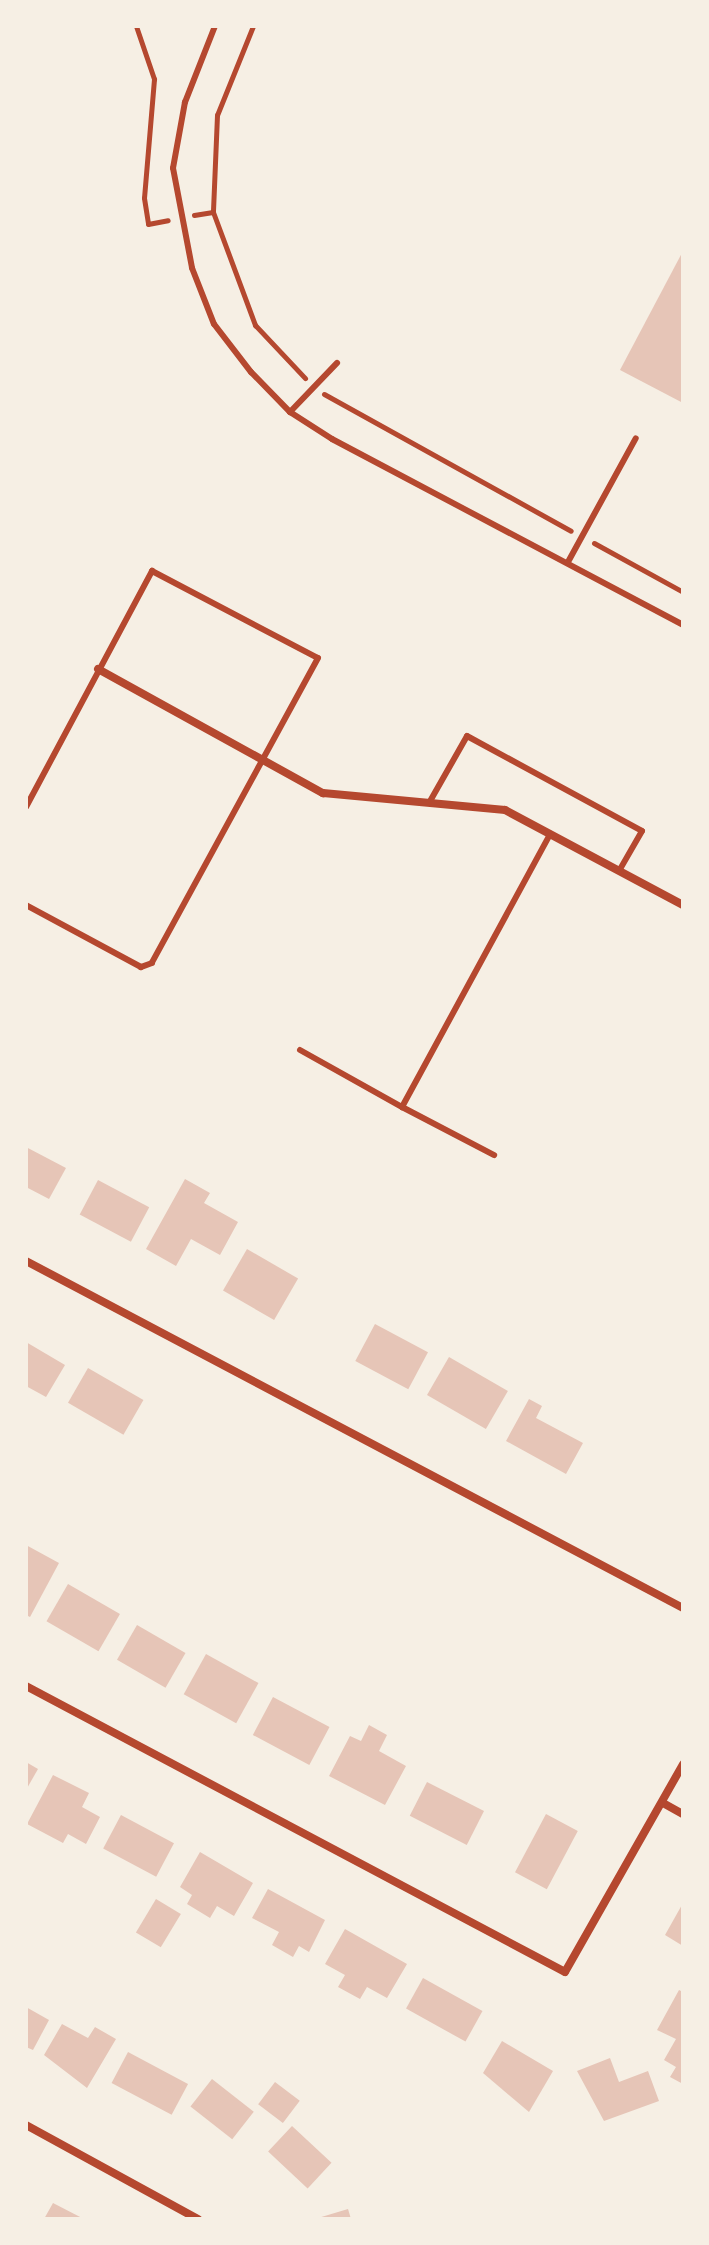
<!DOCTYPE html>
<style>
body{margin:0}
#map{position:relative;width:709px;height:2245px;overflow:hidden;background:#f6efe4;font-family:Raleway,sans-serif}
div>[style]{position:absolute}
.building>*{inset:0;background:#e6c5b7;transform-origin:0 0}
.path>*{height:5px;margin:-2.5px;padding:0 2.5px;transform-origin:2.5px;border-radius:2.5px;background:#b5482f}
.service>*{height:6px;margin:-3px;padding:0 3px;transform-origin:3px;border-radius:3px;background:#b5482f}
.minor>*{height:8px;margin:-4px;padding:0 4px;transform-origin:4px;border-radius:4px;background:#b5482f}
span{translate:-50% -50%;white-space:nowrap;text-align:center;line-height:1.15;-webkit-text-stroke:8px #f6efe4;paint-order:stroke}
.frame{position:absolute;inset:0;border:28px solid #f6efe4;pointer-events:none}
</style>
<div id="map">
<div class="building">
<i style="clip-path:polygon(683px 251px,683px 403px,620px 370px)"></i>
<i style="clip-path:polygon(26px 1147px,66px 1168px,49px 1199px,26px 1187px)"></i>
<i style="clip-path:polygon(185px 1179px,210px 1193px,204px 1203px,238px 1222px,220px 1255px,191px 1239px,176px 1266px,146px 1249px)"></i>
<i style="left:98px;top:1180px;width:58px;height:39px;rotate:28deg"></i>
<i style="left:247px;top:1249px;width:59px;height:48px;rotate:30deg"></i>
<i style="left:375px;top:1324px;width:60px;height:42px;rotate:28deg"></i>
<i style="clip-path:polygon(26px 1342px,65px 1365px,46px 1397px,26px 1386px)"></i>
<i style="left:449px;top:1357px;width:68px;height:44px;rotate:30deg"></i>
<i style="left:88px;top:1368px;width:64px;height:40px;rotate:30deg"></i>
<i style="clip-path:polygon(529px 1399px,542px 1406px,536px 1418px,583px 1443px,566px 1474px,506px 1441px)"></i>
<i style="clip-path:polygon(26px 1545px,59px 1563px,30px 1617px,26px 1615px)"></i>
<i style="left:68px;top:1584px;width:60px;height:43px;rotate:30deg"></i>
<i style="left:137px;top:1625px;width:56px;height:40px;rotate:30deg"></i>
<i style="left:206px;top:1654px;width:60px;height:46px;rotate:29deg"></i>
<i style="left:273px;top:1697px;width:64px;height:43px;rotate:28deg"></i>
<i style="clip-path:polygon(369px 1725px,387px 1735px,379px 1751px,406px 1766px,385px 1805px,329px 1776px,350px 1736px,361px 1741px)"></i>
<i style="clip-path:polygon(26px 1762px,38px 1769px,26px 1790px)"></i>
<i style="clip-path:polygon(53px 1775px,89px 1793px,82px 1807px,100px 1817px,86px 1844px,68px 1834px,63px 1843px,27px 1824px)"></i>
<i style="left:427px;top:1782px;width:64px;height:38px;rotate:27deg"></i>
<i style="left:546px;top:1814px;width:36px;height:66px;rotate:28deg"></i>
<i style="left:121px;top:1815px;width:60px;height:38px;rotate:28deg"></i>
<i style="clip-path:polygon(200px 1852px,253px 1883px,234px 1916px,217px 1906px,210px 1918px,187px 1904px,192px 1895px,180px 1887px)"></i>
<i style="clip-path:polygon(268px 1889px,325px 1920px,309px 1952px,299px 1946px,293px 1957px,272px 1945px,279px 1932px,252px 1918px)"></i>
<i style="left:156px;top:1899px;width:29px;height:39px;rotate:31deg"></i>
<i style="clip-path:polygon(683px 1903px,683px 1946px,665px 1935px)"></i>
<i style="clip-path:polygon(345px 1929px,407px 1964px,387px 1998px,367px 1987px,360px 1999px,338px 1987px,345px 1975px,325px 1964px)"></i>
<i style="left:423px;top:1978px;width:68px;height:35px;rotate:29deg"></i>
<i style="clip-path:polygon(679px 1990px,683px 1992px,683px 2084px,670px 2077px,676px 2067px,664px 2060px,676px 2039px,657px 2030px)"></i>
<i style="clip-path:polygon(26px 2007px,49px 2020px,33px 2050px,26px 2047px)"></i>
<i style="clip-path:polygon(62px 2024px,88px 2038px,95px 2027px,116px 2039px,87px 2088px,44px 2055px)"></i>
<i style="clip-path:polygon(502px 2041px,553px 2071px,529px 2112px,483px 2073px)"></i>
<i style="left:128px;top:2052px;width:68px;height:35px;rotate:28deg"></i>
<i style="clip-path:polygon(610px 2058px,619px 2082px,648px 2071px,659px 2101px,604px 2121px,577px 2071px)"></i>
<i style="left:212px;top:2079px;width:53px;height:35px;rotate:38deg"></i>
<i style="left:275px;top:2082px;width:31px;height:28px;rotate:37deg"></i>
<i style="left:292px;top:2126px;width:54px;height:35px;rotate:43deg"></i>
<i style="clip-path:polygon(53px 2203px,84px 2219px,44px 2219px)"></i>
<i style="clip-path:polygon(348px 2209px,351px 2219px,318px 2219px,318px 2218px)"></i>
</div>
<div class="path">
<i style="left:136px;top:26px;width:56px;rotate:71.2deg"></i>
<i style="left:154px;top:79px;width:119px;rotate:94.8deg"></i>
<i style="left:144px;top:198px;width:26px;rotate:81deg"></i>
<i style="left:148px;top:224px;width:20px;rotate:-11deg"></i>
<i style="left:253px;top:26px;width:96px;rotate:112deg"></i>
<i style="left:217px;top:115px;width:97px;rotate:92.4deg"></i>
<i style="left:213px;top:212px;width:121px;rotate:69.6deg"></i>
<i style="left:255px;top:325px;width:73px;rotate:46.7deg"></i>
<i style="left:194px;top:215px;width:19px;rotate:-9deg"></i>
<i style="left:324px;top:394px;width:282px;rotate:29deg"></i>
<i style="left:594px;top:543px;width:102px;rotate:28.8deg"></i>
</div>
<div class="service">
<i style="left:215px;top:26px;width:82px;rotate:111.5deg"></i>
<i style="left:185px;top:102px;width:67px;rotate:100.3deg"></i>
<i style="left:173px;top:168px;width:102px;rotate:79.2deg"></i>
<i style="left:192px;top:268px;width:60px;rotate:68.6deg"></i>
<i style="left:214px;top:324px;width:61px;rotate:52.4deg"></i>
<i style="left:251px;top:372px;width:56px;rotate:45.7deg"></i>
<i style="left:290px;top:412px;width:50px;rotate:32.7deg"></i>
<i style="left:332px;top:439px;width:397px;rotate:27.9deg"></i>
<i style="left:290px;top:412px;width:68px;rotate:-46.2deg"></i>
<i style="left:568px;top:562px;width:141px;rotate:-61.3deg"></i>
<i style="left:429px;top:803px;width:77px;rotate:-60.4deg"></i>
<i style="left:467px;top:736px;width:199px;rotate:28.5deg"></i>
<i style="left:642px;top:831px;width:46px;rotate:119.9deg"></i>
<i style="left:26px;top:807px;width:268px;rotate:-61.9deg"></i>
<i style="left:152px;top:571px;width:187px;rotate:27.7deg"></i>
<i style="left:318px;top:658px;width:347px;rotate:118.6deg"></i>
<i style="left:152px;top:963px;width:12px;rotate:160deg"></i>
<i style="left:141px;top:967px;width:131px;rotate:-151.7deg"></i>
<i style="left:300px;top:1050px;width:117px;rotate:29.2deg"></i>
<i style="left:402px;top:1107px;width:311px;rotate:-61.5deg"></i>
<i style="left:402px;top:1107px;width:104px;rotate:27.6deg"></i>
</div>
<div class="minor">
<i style="left:98px;top:669px;width:257px;rotate:28.9deg"></i>
<i style="left:323px;top:793px;width:183px;rotate:5.3deg"></i>
<i style="left:505px;top:810px;width:202px;rotate:28.1deg"></i>
<i style="left:26px;top:1261px;width:743px;rotate:27.84deg"></i>
<i style="left:26px;top:1686px;width:610px;rotate:27.95deg"></i>
<i style="left:565px;top:1972px;width:239px;rotate:-60.4deg"></i>
<i style="left:663px;top:1803px;width:23px;rotate:29deg"></i>
<i style="left:26px;top:2125px;width:196px;rotate:28.7deg"></i>
</div>
<div class="frame"></div>
</div>
